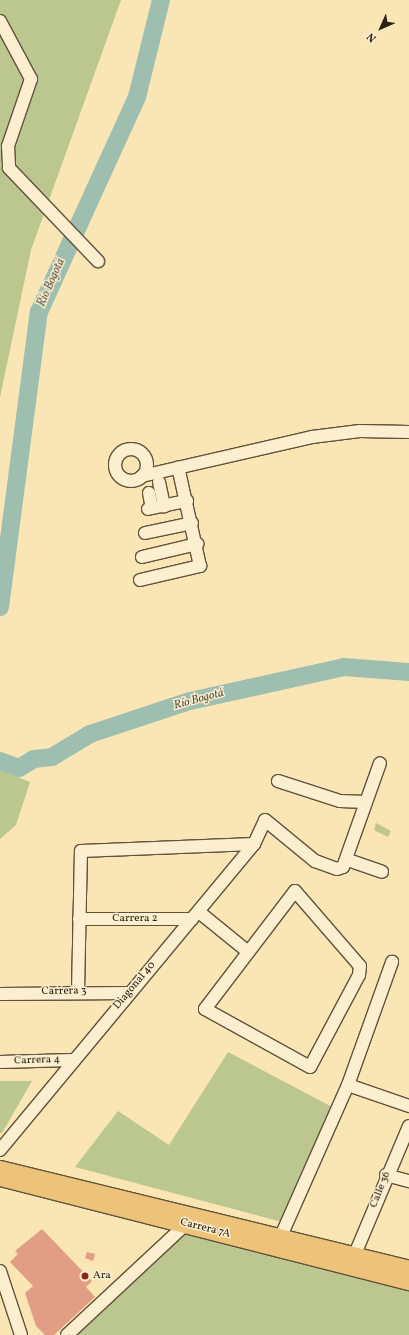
<!DOCTYPE html>
<meta charset="utf-8">
<style>
body{margin:0}
#map{position:relative;width:409px;height:1335px;overflow:hidden;background:#fae6b5;font-family:Vollkorn,serif}
div>[style]{position:absolute}
.green>*{inset:0;background:#bcc68f}
.river>*{height:18px;margin:-9px;padding:0 9px;transform-origin:9px;border-radius:9px;background:#9ebfaf}
.building>*{inset:0;background:#e29d85}
.roads{filter:drop-shadow(1px 0 #61523c) drop-shadow(-1px 0 #61523c) drop-shadow(0 1px #61523c) drop-shadow(0 -1px #61523c)}
.minor>*{height:12px;margin:-6px;padding:0 6px;transform-origin:6px;border-radius:6px;background:#fcefcf}
.minor>.ring{margin:-6px;padding:0;box-sizing:content-box;background:none;border:12px solid #fcefcf;border-radius:50%}
.major>*{height:15px;margin:-7.5px;padding:0 7.5px;transform-origin:7.5px;border-radius:7.5px;background:#edc37a}
.dots>*{width:11px;height:11px;translate:-50% -50%;box-sizing:border-box;border:2px solid #fcefcf;border-radius:50%}
span{translate:-50% -50%;white-space:nowrap;text-align:center;line-height:1.15;-webkit-text-stroke:3px #fcefcf;paint-order:stroke}
.street-label{font-size:11px;color:#2e2014}
.poi-label{font-size:11px;color:#2e2014}
.left{translate:0 -50%;text-align:left}
.water-label{font-size:12px;color:#505042;font-style:italic}
.north{position:absolute;left:361px;top:8px;width:40px;height:40px;-webkit-text-stroke:3px #fcefcf;paint-order:stroke;rotate:225deg;font-size:11px;font-weight:700;line-height:16px;text-align:center;color:#2e2014}
.north::after{content:'';display:block;margin:auto;width:14px;height:18px;background:#2e2014;clip-path:polygon(50% 0,100% 100%,50% 72%,0 100%)}
</style>
<div id="map">
<div class="green">
<i style="clip-path:polygon(0 0,121px 0,31px 250px,0 397px)"></i>
<i style="clip-path:polygon(0 770px,30px 782px,16px 825px,0 839px)"></i>
<i style="clip-path:polygon(376px 823px,391px 831px,388px 837px,374px 830px)"></i>
<i style="clip-path:polygon(228px 1052px,334px 1108px,282px 1222px,75px 1167px,118px 1111px,169px 1145px)"></i>
<i style="clip-path:polygon(0 1081px,32px 1081px,2px 1133px,0 1133px)"></i>
<i style="clip-path:polygon(187px 1228px,409px 1289px,409px 1335px,71px 1335px)"></i>
</div>
<div class="river">
<i style="left:0;top:607px;width:298px;rotate:-82.5deg"></i>
<i style="left:39px;top:312px;width:236px;rotate:-65.5deg"></i>
<i style="left:137px;top:97px;width:100px;rotate:-76.1deg"></i>
<i style="left:0;top:761px;width:20px;rotate:20deg"></i>
<i style="left:19px;top:768px;width:17px;rotate:-31deg"></i>
<i style="left:34px;top:759px;width:18px;rotate:-6deg"></i>
<i style="left:52px;top:757px;width:44px;rotate:-31.2deg"></i>
<i style="left:90px;top:734px;width:105px;rotate:-18.3deg"></i>
<i style="left:190px;top:701px;width:158px;rotate:-12.4deg"></i>
<i style="left:344px;top:667px;width:65px;rotate:4.4deg"></i>
</div>
<div class="building">
<i style="clip-path:polygon(42px 1229px,92px 1281px,86px 1287px,95px 1297px,54px 1335px,45px 1335px,36px 1326px,25px 1293px,33px 1286px,10px 1262px,18px 1254px,15px 1251px)"></i>
<i style="clip-path:polygon(87px 1252px,95px 1254px,93px 1261px,85px 1258px)"></i>
</div>
<div class="roads">
<div class="minor">
<i style="left:0;top:21px;width:66px;rotate:61.9deg"></i>
<i style="left:31px;top:79px;width:71px;rotate:108.9deg"></i>
<i style="left:8px;top:146px;width:22px;rotate:87deg"></i>
<i style="left:9px;top:168px;width:129px;rotate:46.3deg"></i>
<i class="ring" style="left:115px;top:449px;width:20px;height:20px"></i>
<i style="left:142px;top:476px;width:174px;rotate:-12.9deg"></i>
<i style="left:312px;top:437px;width:48px;rotate:-7.1deg"></i>
<i style="left:360px;top:431px;width:49px;rotate:1.2deg"></i>
<i style="left:159px;top:482px;width:25px;rotate:78deg"></i>
<i style="left:149px;top:493px;width:15px;rotate:79deg"></i>
<i style="left:148px;top:509px;width:40px;rotate:-12deg"></i>
<i style="left:145px;top:533px;width:48px;rotate:-12deg"></i>
<i style="left:142px;top:557px;width:57px;rotate:-13.3deg"></i>
<i style="left:140px;top:580px;width:62px;rotate:-13.1deg"></i>
<i style="left:200px;top:566px;width:101px;rotate:-102.5deg"></i>
<i style="left:278px;top:781px;width:65px;rotate:17.9deg"></i>
<i style="left:340px;top:801px;width:26px;rotate:2deg"></i>
<i style="left:348px;top:860px;width:36px;rotate:19deg"></i>
<i style="left:295px;top:891px;width:99px;rotate:49.1deg"></i>
<i style="left:360px;top:966px;width:9px;rotate:96deg"></i>
<i style="left:359px;top:975px;width:104px;rotate:118deg"></i>
<i style="left:310px;top:1067px;width:120px;rotate:-151.1deg"></i>
<i style="left:205px;top:1009px;width:148px;rotate:-52.7deg"></i>
<i style="left:199px;top:912px;width:62px;rotate:39.1deg"></i>
<i style="left:79px;top:919px;width:113px"></i>
<i style="left:78px;top:992px;width:141px;rotate:-88.8deg"></i>
<i style="left:81px;top:851px;width:173px;rotate:-2.3deg"></i>
<i style="left:0;top:994px;width:129px;rotate:-0.4deg"></i>
<i style="left:0;top:1062px;width:73px;rotate:-1.6deg"></i>
<i style="left:348px;top:1085px;width:65px;rotate:19deg"></i>
<i style="left:0;top:1150px;width:398px;rotate:-50.3deg"></i>
<i style="left:254px;top:844px;width:26px;rotate:-65deg"></i>
<i style="left:265px;top:820px;width:65px;rotate:39.4deg"></i>
<i style="left:315px;top:861px;width:23px;rotate:20deg"></i>
<i style="left:337px;top:869px;width:6px;rotate:-18deg"></i>
<i style="left:343px;top:867px;width:110px;rotate:-70.4deg"></i>
<i style="left:386px;top:1175px;width:24px;rotate:15deg"></i>
<i style="left:281px;top:1236px;width:165px;rotate:-66.1deg"></i>
<i style="left:348px;top:1085px;width:131px;rotate:-70.3deg"></i>
<i style="left:355px;top:1254px;width:139px;rotate:-67.1deg"></i>
<i style="left:0;top:1271px;width:67px;rotate:71.8deg"></i>
<i style="left:67px;top:1335px;width:163px;rotate:-43deg"></i>
</div>
<div class="major">
<i style="left:0;top:1168px;width:421px;rotate:13.7deg"></i>
<i style="left:0;top:1178px;width:422px;rotate:14.3deg"></i>
</div>
</div>
<div class="dots">
<i style="left:85px;top:1276px;background:#8f2418"></i>
</div>
<div class="street-label">
<span style="left:135px;top:919px">Carrera 2</span>
<span style="left:135px;top:986px;rotate:-50deg">Diagonal 40</span>
<span style="left:64px;top:992px;rotate:-1deg">Carrera 3</span>
<span style="left:37px;top:1061px;rotate:-2deg">Carrera 4</span>
<span style="left:381px;top:1190px;rotate:-68deg">Calle 36</span>
<span style="left:205px;top:1229px;rotate:14deg">Carrera 7A</span>
</div>
<div class="poi-label">
<span class="left" style="left:93px;top:1276px">Ara</span>
</div>
<div class="water-label">
<span style="left:52px;top:283px;rotate:-66deg">Río Bogotá</span>
<span style="left:199px;top:700px;rotate:-15deg">Río Bogotá</span>
</div>
<div class="north">N</div>
</div>
